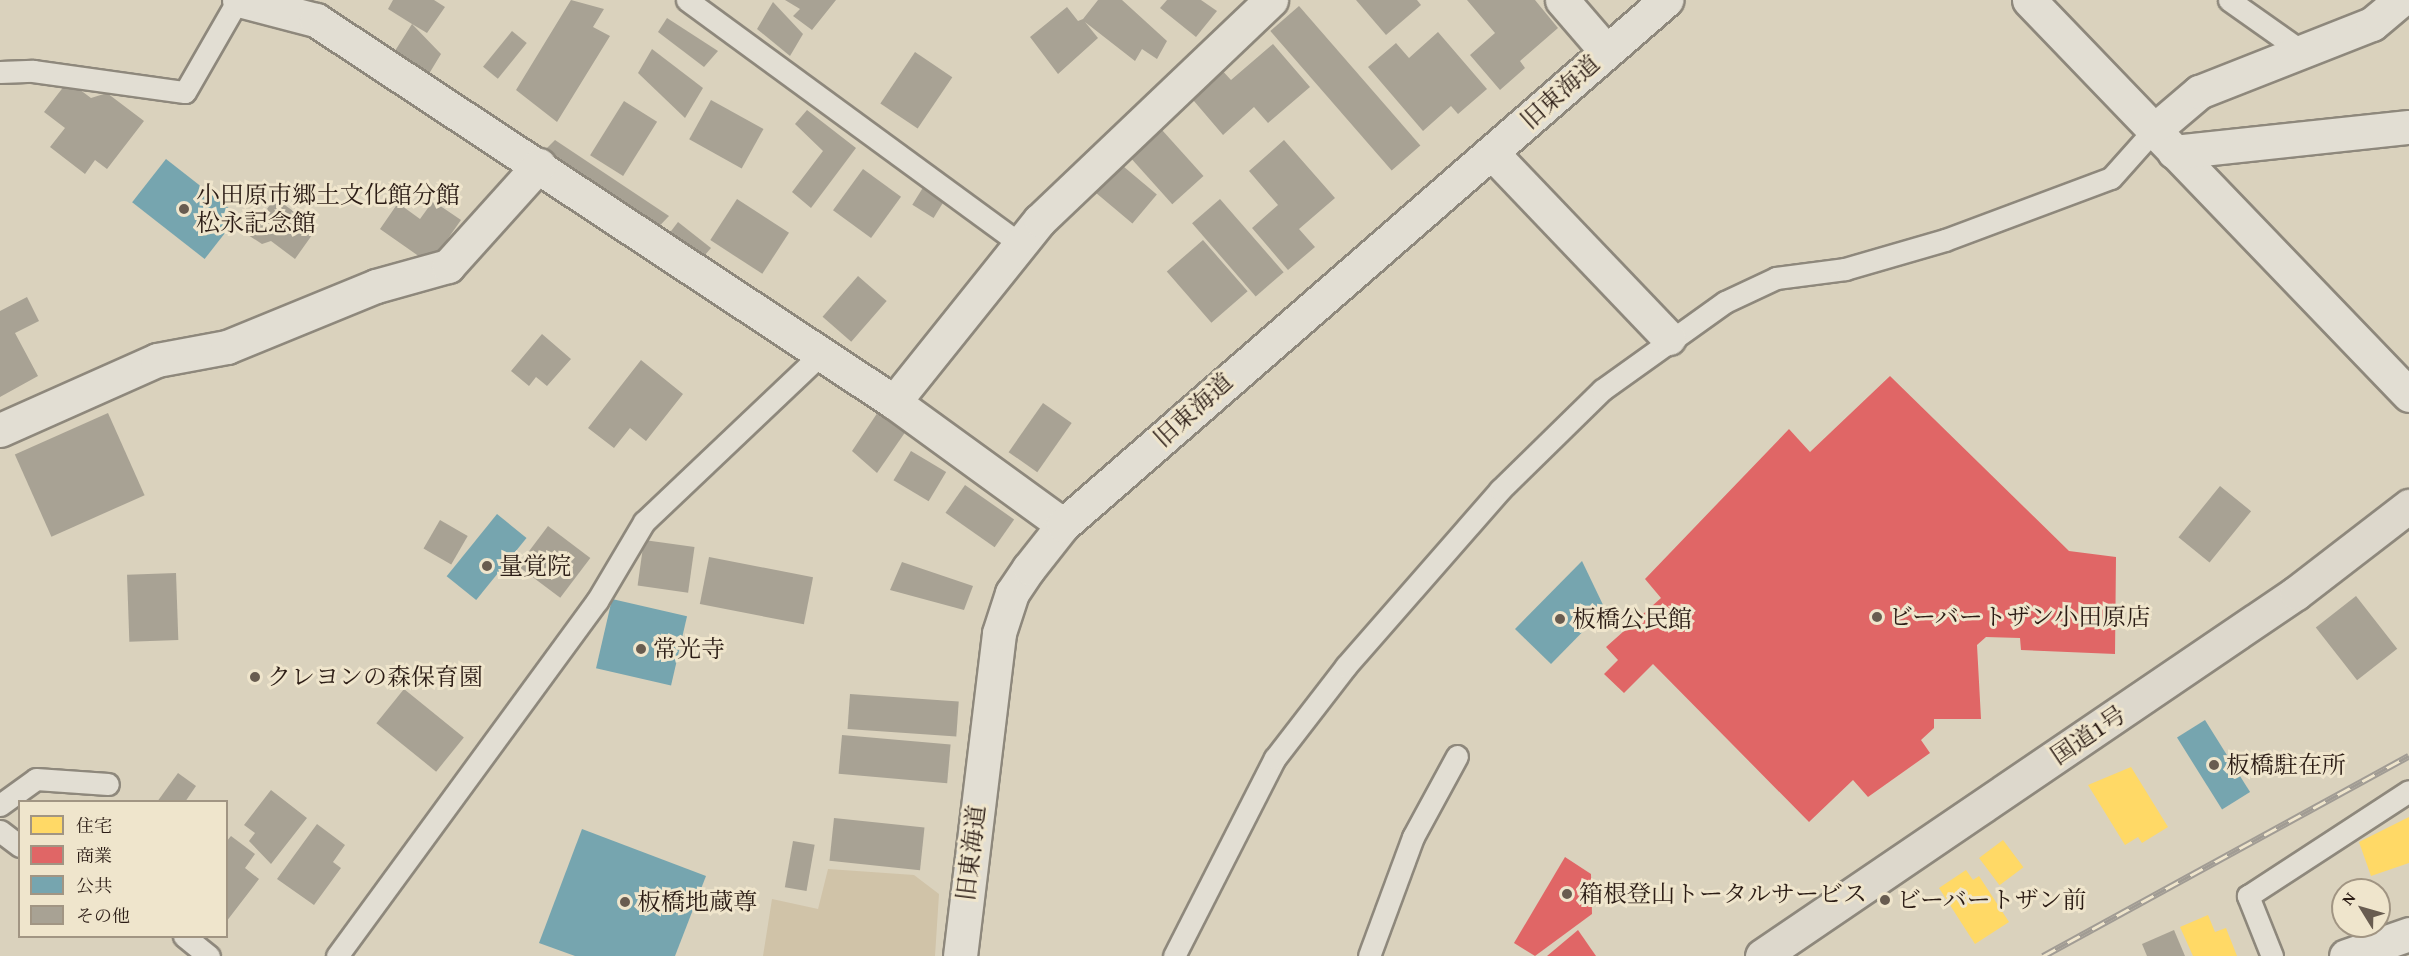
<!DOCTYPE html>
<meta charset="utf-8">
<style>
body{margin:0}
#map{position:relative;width:2409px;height:956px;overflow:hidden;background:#dad2bd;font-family:"Gentium Book Plus","Noto Serif JP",serif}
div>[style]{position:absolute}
.green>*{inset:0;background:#d0c3a8}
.homes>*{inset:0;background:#ffd966;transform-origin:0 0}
.shops>*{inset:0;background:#e06666}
.public>*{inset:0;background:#76a5af;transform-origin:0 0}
.building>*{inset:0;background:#a8a294;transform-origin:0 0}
.roads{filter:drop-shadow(2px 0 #8e887c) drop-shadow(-2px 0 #8e887c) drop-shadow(0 2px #8e887c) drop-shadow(0 -2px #8e887c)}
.lane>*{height:21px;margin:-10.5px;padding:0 10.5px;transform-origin:10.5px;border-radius:10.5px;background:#e2ded3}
.street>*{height:33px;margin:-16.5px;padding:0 16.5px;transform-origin:16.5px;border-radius:16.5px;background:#e2ded3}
.secondary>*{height:33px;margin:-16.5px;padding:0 16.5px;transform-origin:16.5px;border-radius:16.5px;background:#e2ded3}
.highway>*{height:33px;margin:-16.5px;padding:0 16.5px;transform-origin:16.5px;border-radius:16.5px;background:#ddd8cc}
.rail>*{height:7px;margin-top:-3.5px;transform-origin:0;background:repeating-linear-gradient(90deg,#efe5cc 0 14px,#a19c94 0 28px);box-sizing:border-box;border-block:2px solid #a19c94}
.dots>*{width:16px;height:16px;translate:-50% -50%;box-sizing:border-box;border:3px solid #efe5cc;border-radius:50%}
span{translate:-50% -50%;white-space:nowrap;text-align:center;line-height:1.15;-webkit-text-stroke:6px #efe5cc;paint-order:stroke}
.street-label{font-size:24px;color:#2b1c15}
.poi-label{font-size:24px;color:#2b1c15}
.left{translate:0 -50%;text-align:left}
.legend{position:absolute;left:18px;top:800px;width:210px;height:138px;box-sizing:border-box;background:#efe5cc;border:2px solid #a19583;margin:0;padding:8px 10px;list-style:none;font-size:18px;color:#2b1c15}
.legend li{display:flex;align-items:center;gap:12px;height:30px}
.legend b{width:30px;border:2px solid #a19583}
.north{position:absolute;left:2331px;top:878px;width:60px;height:60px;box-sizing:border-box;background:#efe5cc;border:2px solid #a19583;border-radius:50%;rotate:307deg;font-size:16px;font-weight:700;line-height:24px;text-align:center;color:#2b1c15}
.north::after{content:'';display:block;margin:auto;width:21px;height:27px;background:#685c50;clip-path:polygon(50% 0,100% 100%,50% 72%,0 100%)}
</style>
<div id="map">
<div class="green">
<i style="clip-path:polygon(828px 869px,914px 875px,939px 894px,935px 956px,763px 956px,772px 899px,818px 909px)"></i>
</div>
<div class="homes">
<i style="clip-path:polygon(2131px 767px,2168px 827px,2142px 843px,2138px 837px,2125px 845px,2088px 785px)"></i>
<i style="clip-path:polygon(2409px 817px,2409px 863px,2371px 876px,2359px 842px)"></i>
<i style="left:2003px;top:840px;width:34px;height:30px;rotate:53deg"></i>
<i style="clip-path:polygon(1966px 870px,1973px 880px,1979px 876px,2009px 922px,1975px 944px,1939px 888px)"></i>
<i style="clip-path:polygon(2208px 915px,2215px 932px,2226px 928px,2237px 956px,2193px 956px,2180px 927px)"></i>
</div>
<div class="shops">
<i style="clip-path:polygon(1890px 376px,2069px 551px,2116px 557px,2115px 654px,2021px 650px,2020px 638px,1986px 637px,1977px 645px,1981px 719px,1934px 719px,1934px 728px,1921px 740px,1930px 753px,1868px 797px,1853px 780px,1809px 822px,1653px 664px,1624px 693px,1604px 674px,1618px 660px,1606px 647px,1661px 598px,1645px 579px,1789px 429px,1810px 452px)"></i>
<i style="clip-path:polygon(1565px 857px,1591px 874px,1592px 914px,1535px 956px,1514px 943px)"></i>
<i style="clip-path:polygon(1578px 930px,1596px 956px,1547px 956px)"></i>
</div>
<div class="public">
<i style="left:166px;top:159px;width:92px;height:55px;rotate:38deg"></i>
<i style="left:497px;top:514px;width:38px;height:80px;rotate:39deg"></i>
<i style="clip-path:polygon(1582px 561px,1605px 609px,1551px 664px,1515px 629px)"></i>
<i style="left:612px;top:599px;width:77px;height:71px;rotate:13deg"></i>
<i style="left:2205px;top:720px;width:85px;height:33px;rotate:58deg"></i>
<i style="clip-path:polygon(582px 829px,706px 876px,675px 956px,575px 956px,539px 943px)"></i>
</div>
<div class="building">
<i style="clip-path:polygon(393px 0,434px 0,445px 7px,427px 33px,412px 24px,441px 54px,421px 87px,386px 65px,412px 24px,388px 9px)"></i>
<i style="clip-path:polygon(571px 0,604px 9px,593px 27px,610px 36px,557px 122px,516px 90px)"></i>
<i style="clip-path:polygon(785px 0,836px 0,812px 30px,793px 16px,800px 9px)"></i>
<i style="clip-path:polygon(1098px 0,1122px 0,1167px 41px,1157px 59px,1142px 49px,1135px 61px,1085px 22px,1098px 38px,1058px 74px,1030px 37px,1067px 7px,1078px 21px,1083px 19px)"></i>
<i style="clip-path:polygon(1167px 0,1201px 0,1217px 11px,1196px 37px,1160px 8px)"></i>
<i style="clip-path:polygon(1356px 0,1417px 0,1421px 5px,1386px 35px)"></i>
<i style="clip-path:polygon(1467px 0,1535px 0,1558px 28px,1520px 61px,1525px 68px,1500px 90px,1470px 55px,1495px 33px)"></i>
<i style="clip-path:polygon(773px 2px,803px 34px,790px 56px,757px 29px)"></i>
<i style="left:1299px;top:6px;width:185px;height:38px;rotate:49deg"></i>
<i style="clip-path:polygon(667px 18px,718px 51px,704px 67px,658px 32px)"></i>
<i style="left:512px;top:31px;width:19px;height:46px;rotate:39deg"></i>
<i style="clip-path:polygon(1438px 32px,1487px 89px,1458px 114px,1451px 106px,1423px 131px,1368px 67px,1396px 43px,1409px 58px)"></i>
<i style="clip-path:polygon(1273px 44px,1310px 87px,1268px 123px,1254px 107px,1223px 135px,1188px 94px,1219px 67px,1231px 80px)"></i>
<i style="clip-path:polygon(652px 49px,703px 88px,685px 118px,638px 73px)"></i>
<i style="left:915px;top:52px;width:45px;height:62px;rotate:34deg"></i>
<i style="clip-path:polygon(68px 81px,91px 98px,107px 93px,144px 121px,107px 169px,95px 160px,85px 174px,50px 147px,65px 128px,44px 112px)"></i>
<i style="left:711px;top:100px;width:60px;height:45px;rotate:29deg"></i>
<i style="left:624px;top:101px;width:39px;height:64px;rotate:32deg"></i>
<i style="clip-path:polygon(807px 110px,856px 148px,811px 208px,792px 192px,823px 151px,795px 124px)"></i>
<i style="left:1162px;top:130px;width:62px;height:42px;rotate:48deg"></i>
<i style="clip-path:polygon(555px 140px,669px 216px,647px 239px,539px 156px)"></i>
<i style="clip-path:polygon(1284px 140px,1335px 198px,1299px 229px,1315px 247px,1288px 270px,1252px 228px,1278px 205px,1249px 171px)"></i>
<i style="left:1117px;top:161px;width:52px;height:38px;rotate:40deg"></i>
<i style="left:863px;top:169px;width:47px;height:51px;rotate:36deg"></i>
<i style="left:924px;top:186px;width:25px;height:22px;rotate:32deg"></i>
<i style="clip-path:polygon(275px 198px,317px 228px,295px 259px,271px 241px,262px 244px,248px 235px)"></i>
<i style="left:737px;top:199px;width:62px;height:49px;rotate:33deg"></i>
<i style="left:1220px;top:199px;width:97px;height:37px;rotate:49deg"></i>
<i style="clip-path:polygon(433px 201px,461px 220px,430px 264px,380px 229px,398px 203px,420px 219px)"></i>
<i style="clip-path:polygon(678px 222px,711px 248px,698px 263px,662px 243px)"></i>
<i style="left:1203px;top:240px;width:68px;height:48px;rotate:49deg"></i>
<i style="left:858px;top:276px;width:38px;height:54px;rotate:41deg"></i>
<i style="clip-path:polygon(27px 297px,39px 321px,15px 333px,38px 376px,0 397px,0 311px)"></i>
<i style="clip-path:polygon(542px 334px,571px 359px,547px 386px,536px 377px,529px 386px,511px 371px)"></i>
<i style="clip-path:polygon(641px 360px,683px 394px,646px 441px,630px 428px,614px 448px,588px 428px)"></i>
<i style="left:1043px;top:403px;width:35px;height:60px;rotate:35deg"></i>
<i style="clip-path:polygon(882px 406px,906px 431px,877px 473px,852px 451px)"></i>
<i style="left:108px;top:413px;width:90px;height:102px;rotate:66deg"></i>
<i style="left:911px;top:451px;width:41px;height:34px;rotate:31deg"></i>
<i style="left:965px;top:485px;width:60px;height:34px;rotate:35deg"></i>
<i style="left:2220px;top:486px;width:40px;height:66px;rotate:39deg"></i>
<i style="left:440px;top:520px;width:32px;height:33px;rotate:30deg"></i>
<i style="left:548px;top:526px;width:53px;height:50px;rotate:37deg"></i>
<i style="left:644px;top:540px;width:51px;height:46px;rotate:8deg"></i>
<i style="left:709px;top:557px;width:106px;height:48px;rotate:11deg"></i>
<i style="clip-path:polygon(902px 562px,973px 586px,964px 610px,890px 590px)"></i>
<i style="left:176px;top:573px;width:67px;height:49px;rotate:88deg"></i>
<i style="left:2356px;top:596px;width:67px;height:51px;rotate:52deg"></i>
<i style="left:404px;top:689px;width:77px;height:44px;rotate:39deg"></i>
<i style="left:850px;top:694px;width:109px;height:35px;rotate:4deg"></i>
<i style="left:842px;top:735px;width:109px;height:39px;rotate:5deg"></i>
<i style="clip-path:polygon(178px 773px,196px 786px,185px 802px,157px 802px)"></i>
<i style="clip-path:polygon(271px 790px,307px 818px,271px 864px,249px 841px,255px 833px,244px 825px)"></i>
<i style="left:834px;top:818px;width:91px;height:43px;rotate:6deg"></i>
<i style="clip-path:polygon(317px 824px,345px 845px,333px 862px,341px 868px,314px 905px,277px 879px)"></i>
<i style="clip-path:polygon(231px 836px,255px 854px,245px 868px,259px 879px,226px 922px,226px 842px)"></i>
<i style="left:793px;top:841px;width:22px;height:47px;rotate:10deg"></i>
<i style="clip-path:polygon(2174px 930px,2185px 956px,2147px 956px,2142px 944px)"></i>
</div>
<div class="roads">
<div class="lane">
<i style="left:687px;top:0;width:413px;rotate:36.2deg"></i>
<i style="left:2229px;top:0;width:92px;rotate:35.2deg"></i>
<i style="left:0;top:72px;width:33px;rotate:-2deg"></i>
<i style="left:33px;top:71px;width:153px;rotate:7.9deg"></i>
<i style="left:185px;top:92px;width:106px;rotate:-60.1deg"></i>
<i style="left:0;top:805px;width:44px;rotate:-35.8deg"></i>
<i style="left:36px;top:779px;width:72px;rotate:4deg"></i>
<i style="left:0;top:831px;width:25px;rotate:37deg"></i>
<i style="left:184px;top:936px;width:32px;rotate:39deg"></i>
<i style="left:337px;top:956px;width:440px;rotate:-53.8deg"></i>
<i style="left:597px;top:601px;width:92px;rotate:-59.3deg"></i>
<i style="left:644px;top:522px;width:241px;rotate:-43.5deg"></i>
<i style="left:1174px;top:956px;width:222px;rotate:-63deg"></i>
<i style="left:1275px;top:758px;width:116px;rotate:-52.3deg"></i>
<i style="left:1346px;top:666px;width:234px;rotate:-48.8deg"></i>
<i style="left:1500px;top:490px;width:143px;rotate:-44.4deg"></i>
<i style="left:1602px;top:390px;width:151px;rotate:-35.6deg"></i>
<i style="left:1725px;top:302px;width:56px;rotate:-25.2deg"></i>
<i style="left:1776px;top:278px;width:70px;rotate:-7.4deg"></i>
<i style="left:1845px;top:269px;width:104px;rotate:-16.2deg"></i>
<i style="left:1945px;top:240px;width:177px;rotate:-20.5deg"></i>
<i style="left:2111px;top:178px;width:62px;rotate:-48.3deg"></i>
<i style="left:1369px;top:956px;width:127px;rotate:-69.7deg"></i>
<i style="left:1413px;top:837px;width:92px;rotate:-61.5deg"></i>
<i style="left:2272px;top:956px;width:65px;rotate:-111.8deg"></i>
<i style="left:2248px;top:896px;width:192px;rotate:-33.1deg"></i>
</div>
<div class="street">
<i style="left:239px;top:0;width:80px;rotate:14.6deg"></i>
<i style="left:316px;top:20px;width:693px;rotate:33.46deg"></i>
<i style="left:894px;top:402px;width:209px;rotate:36deg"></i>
<i style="left:1562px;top:0;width:67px;rotate:49.2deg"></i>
<i style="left:2029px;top:0;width:548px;rotate:46.11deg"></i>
<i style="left:2152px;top:132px;width:62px;rotate:-40.4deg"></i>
<i style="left:2199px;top:92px;width:186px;rotate:-21.5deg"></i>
<i style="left:2372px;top:24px;width:38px;rotate:-40deg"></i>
<i style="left:2174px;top:152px;width:236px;rotate:-6.1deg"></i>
<i style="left:1492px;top:153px;width:256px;rotate:46.3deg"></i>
<i style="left:894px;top:402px;width:233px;rotate:-51.3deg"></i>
<i style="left:1040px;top:220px;width:319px;rotate:-43.6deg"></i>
<i style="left:0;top:430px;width:172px;rotate:-24deg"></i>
<i style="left:157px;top:360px;width:71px;rotate:-10.5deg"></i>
<i style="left:227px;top:347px;width:161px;rotate:-22.3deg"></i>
<i style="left:376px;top:286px;width:75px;rotate:-15.5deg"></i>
<i style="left:448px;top:266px;width:136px;rotate:-48deg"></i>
<i style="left:2346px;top:956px;width:67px;rotate:-19.2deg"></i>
</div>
<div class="secondary">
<i style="left:960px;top:956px;width:325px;rotate:-83.1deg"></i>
<i style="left:999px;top:633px;width:42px;rotate:-72deg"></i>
<i style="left:1012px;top:593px;width:30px;rotate:-56deg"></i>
<i style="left:1029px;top:568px;width:55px;rotate:-51.7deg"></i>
<i style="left:1063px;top:525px;width:800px;rotate:-41.04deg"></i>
</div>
<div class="highway">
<i style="left:1762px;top:956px;width:646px;rotate:-34.21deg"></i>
<i style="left:2296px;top:593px;width:143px;rotate:-37.6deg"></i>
</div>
</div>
<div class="rail">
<i style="left:2043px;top:956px;width:417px;rotate:-28.7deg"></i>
</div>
<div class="dots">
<i style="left:184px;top:209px;background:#685c50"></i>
<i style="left:487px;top:566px;background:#685c50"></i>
<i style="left:1877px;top:617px;background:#685c50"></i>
<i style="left:1560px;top:619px;background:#685c50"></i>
<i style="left:641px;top:649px;background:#685c50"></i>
<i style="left:255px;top:677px;background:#685c50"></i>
<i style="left:2214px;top:765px;background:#685c50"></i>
<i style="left:1567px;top:894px;background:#685c50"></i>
<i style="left:1885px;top:900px;background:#685c50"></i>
<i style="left:625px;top:902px;background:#685c50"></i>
</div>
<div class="street-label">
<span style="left:1560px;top:92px;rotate:-42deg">旧東海道</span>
<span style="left:1193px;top:410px;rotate:-42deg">旧東海道</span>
<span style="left:2088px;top:735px;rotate:-34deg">国道1号</span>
<span style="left:971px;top:853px;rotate:-83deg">旧東海道</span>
</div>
<div class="poi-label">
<span class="left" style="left:196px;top:209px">小田原市郷土文化館分館<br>松永記念館</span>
<span class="left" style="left:499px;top:566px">量覚院</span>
<span class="left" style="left:1889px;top:617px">ビーバートザン小田原店</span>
<span class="left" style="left:1572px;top:619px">板橋公民館</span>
<span class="left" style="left:653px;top:649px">常光寺</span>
<span class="left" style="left:267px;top:677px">クレヨンの森保育園</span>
<span class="left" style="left:2226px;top:765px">板橋駐在所</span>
<span class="left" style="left:1579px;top:894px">箱根登山トータルサービス</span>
<span class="left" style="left:1897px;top:900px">ビーバートザン前</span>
<span class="left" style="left:637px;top:902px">板橋地蔵尊</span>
</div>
<ul class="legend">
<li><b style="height:16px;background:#ffd966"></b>住宅</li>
<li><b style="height:16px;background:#e06666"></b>商業</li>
<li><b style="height:16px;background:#76a5af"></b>公共</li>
<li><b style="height:16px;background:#a8a294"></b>その他</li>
</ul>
<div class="north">N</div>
</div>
